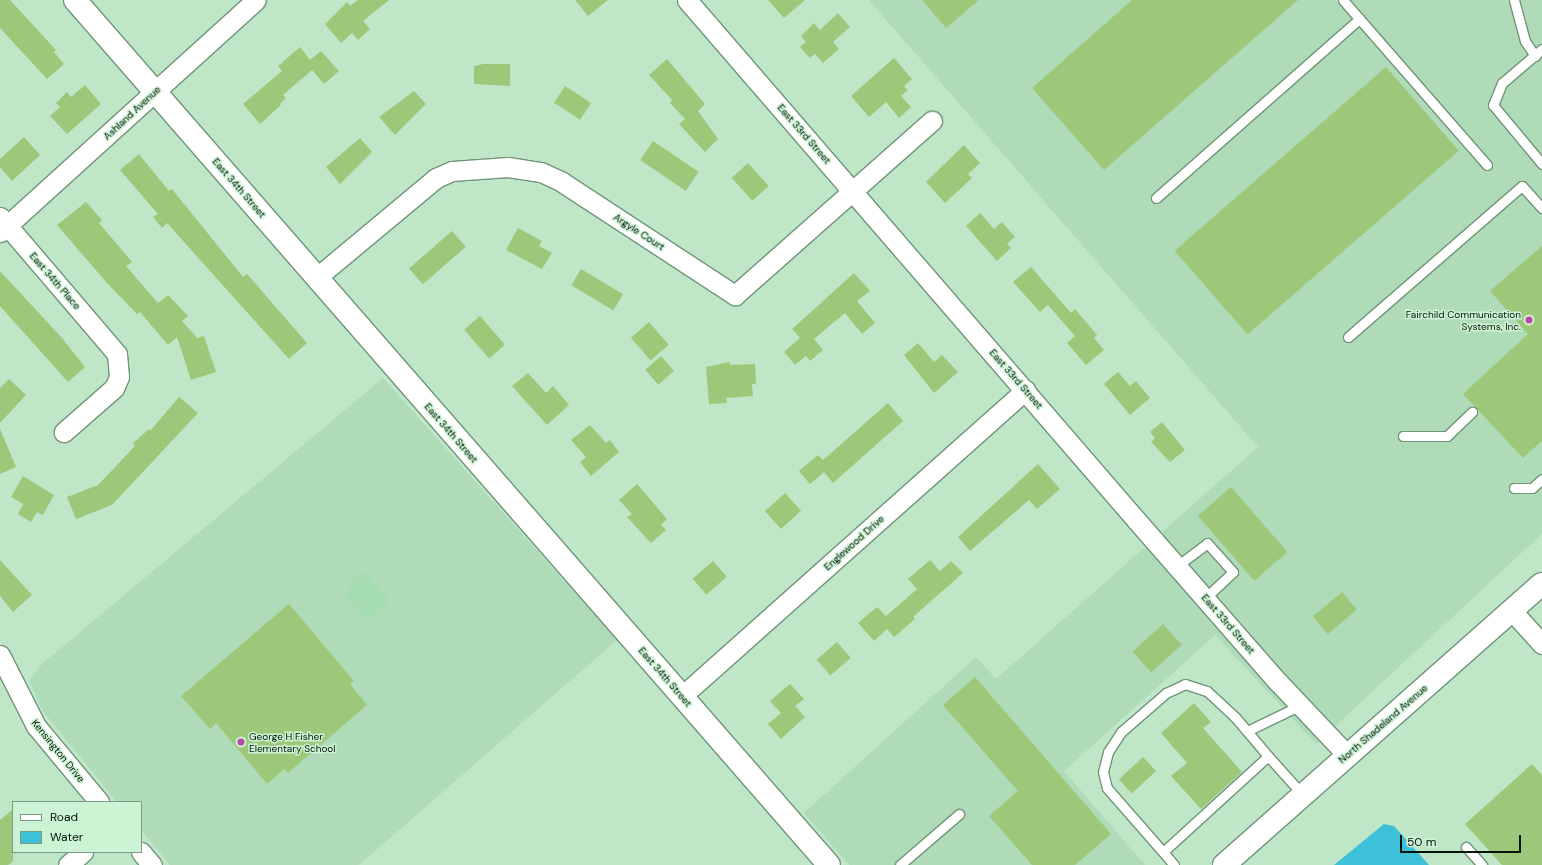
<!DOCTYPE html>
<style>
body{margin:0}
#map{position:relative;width:1542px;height:865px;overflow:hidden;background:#c0e6c8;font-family:"DM Sans",sans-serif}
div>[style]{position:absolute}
.built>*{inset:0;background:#afdbb8}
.green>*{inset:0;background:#a6dcb2}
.water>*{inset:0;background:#3dc1d8}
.building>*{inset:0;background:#9ec879;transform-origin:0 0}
.roads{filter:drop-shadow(1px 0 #719579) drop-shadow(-1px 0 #719579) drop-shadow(0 1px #719579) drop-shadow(0 -1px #719579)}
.lane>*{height:9px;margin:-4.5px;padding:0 4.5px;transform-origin:4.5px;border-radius:4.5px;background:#fff}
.street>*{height:19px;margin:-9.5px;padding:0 9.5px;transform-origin:9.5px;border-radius:9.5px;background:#fff}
.secondary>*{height:22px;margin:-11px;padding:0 11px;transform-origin:11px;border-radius:11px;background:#fff}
.primary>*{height:22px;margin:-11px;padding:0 11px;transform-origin:11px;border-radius:11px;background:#fff}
.dots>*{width:11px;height:11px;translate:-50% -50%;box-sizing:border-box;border:2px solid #cdf3d5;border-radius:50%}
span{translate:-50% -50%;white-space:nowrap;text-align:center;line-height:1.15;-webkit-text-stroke:3px #cdf3d5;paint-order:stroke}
.street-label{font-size:10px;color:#061209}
.poi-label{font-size:10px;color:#061209}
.right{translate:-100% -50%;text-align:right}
.left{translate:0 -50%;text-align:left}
.legend{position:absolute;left:12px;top:801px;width:130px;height:52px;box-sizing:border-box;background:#cdf3d5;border:1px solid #7d9983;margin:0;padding:5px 7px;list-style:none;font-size:12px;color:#061209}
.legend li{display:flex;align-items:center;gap:8px;height:20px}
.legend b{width:20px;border:1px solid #7d9983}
.scale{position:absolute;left:1400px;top:835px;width:121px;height:18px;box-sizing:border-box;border:2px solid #061209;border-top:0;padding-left:5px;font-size:12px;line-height:14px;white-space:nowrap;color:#061209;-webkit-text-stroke:3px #cdf3d5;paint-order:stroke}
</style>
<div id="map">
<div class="built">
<i style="clip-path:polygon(869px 0,1542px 0,1542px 534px,1316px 744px,1215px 635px,1064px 771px,1145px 865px,849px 865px,804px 813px,976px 657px,996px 679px,1258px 447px)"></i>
<i style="clip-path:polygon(383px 378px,617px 640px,359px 865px,170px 865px,141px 830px,141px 802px,117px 802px,42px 710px,29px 681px,42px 664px)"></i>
</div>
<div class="green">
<i style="clip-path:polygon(358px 573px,366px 574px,389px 597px,387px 604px,369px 620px,347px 599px,346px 593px)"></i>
</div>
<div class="water">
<i style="clip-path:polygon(1384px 824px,1394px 826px,1429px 865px,1334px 865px)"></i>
</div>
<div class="building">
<i style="clip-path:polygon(0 0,10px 0,56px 50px,54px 52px,64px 64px,47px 79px,0 28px)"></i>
<i style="clip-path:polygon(358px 0,389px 0,363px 21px,370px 29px,358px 40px,352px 33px,341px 43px,325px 24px,347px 2px,350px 6px)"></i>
<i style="clip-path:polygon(575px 0,608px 0,588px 16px)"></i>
<i style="clip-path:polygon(768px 0,805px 0,784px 18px)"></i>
<i style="clip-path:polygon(922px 0,979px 0,946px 28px)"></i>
<i style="clip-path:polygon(1132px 0,1298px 0,1104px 170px,1032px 88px)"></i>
<i style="clip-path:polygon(838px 13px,850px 27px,833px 42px,839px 49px,823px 63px,815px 54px,810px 58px,800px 47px,806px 42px,801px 36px,814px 23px,820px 30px)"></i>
<i style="clip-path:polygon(300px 47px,310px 60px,321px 51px,339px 71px,324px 84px,312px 70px,283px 95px,286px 98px,280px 104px,281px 105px,260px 124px,243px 104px,282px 71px,278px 66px)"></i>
<i style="clip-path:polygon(894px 58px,912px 79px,904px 86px,908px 90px,901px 96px,911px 107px,899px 118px,886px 102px,869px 117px,851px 96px)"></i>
<i style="clip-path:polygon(667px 59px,705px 104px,698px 111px,718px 139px,705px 152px,679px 124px,685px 119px,670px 103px,672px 100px,649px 75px)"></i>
<i style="clip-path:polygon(483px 64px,510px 64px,510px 86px,474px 84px,474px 66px)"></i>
<i style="left:1386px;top:67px;width:111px;height:280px;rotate:49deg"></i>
<i style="clip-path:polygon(85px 85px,101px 104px,67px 134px,50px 116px,60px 107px,56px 103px,67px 92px,71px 97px)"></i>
<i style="left:565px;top:86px;width:31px;height:20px;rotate:33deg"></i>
<i style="clip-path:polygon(414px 91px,426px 104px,395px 135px,379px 117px)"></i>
<i style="clip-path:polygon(24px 137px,40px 155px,12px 181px,0 167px,0 159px)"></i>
<i style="clip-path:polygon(360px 138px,372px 152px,340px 184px,326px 167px)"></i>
<i style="left:653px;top:141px;width:55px;height:23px;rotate:34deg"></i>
<i style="clip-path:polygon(964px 145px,980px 163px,968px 174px,972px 178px,945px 203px,926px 182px)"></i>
<i style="clip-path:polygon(139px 154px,169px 191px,172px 189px,189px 210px,243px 277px,247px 274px,307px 343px,289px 359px,167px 223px,162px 228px,153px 217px,158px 214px,120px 170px)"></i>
<i style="left:748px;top:163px;width:31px;height:22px;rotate:48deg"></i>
<i style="clip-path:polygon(86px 202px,102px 220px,99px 223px,132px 262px,126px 266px,158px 303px,168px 295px,188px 316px,182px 321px,197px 338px,204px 336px,216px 372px,191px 380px,177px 337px,168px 345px,140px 312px,137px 314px,107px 283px,57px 225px)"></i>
<i style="clip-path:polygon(980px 213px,994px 229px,1002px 222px,1015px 237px,1007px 244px,1011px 248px,997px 261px,966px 226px)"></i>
<i style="clip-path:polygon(518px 228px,542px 241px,539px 246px,552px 253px,542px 269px,506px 250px)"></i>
<i style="left:452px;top:231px;width:21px;height:57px;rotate:49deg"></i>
<i style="clip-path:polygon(1542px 246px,1542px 441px,1523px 458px,1463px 394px,1528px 334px,1490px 291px)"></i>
<i style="clip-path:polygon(1031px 267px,1071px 313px,1075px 309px,1097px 335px,1094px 338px,1104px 350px,1086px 365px,1067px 343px,1075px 336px,1048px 305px,1040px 312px,1013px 282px)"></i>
<i style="left:581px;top:269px;width:49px;height:19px;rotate:31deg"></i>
<i style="clip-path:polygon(0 271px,62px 338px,85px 367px,68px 382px,0 306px)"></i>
<i style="clip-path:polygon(854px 273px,870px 291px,857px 301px,875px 323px,862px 334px,845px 313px,814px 339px,823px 350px,810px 361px,806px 356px,795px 365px,784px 352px,800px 338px,792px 329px)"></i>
<i style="left:480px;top:316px;width:38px;height:21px;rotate:49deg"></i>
<i style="left:649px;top:322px;width:30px;height:24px;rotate:49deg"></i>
<i style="clip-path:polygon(918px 343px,934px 362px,942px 355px,958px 372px,934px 393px,904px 355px)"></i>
<i style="left:661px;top:356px;width:20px;height:21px;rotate:49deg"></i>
<i style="clip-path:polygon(730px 362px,730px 365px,755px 364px,756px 384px,752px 384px,753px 396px,726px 398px,727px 403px,709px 404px,706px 367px)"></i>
<i style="clip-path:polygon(1118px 372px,1130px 386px,1136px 381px,1150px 398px,1130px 415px,1104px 384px)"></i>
<i style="clip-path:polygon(528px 373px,546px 393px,553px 386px,569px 405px,547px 425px,512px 386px)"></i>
<i style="clip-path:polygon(9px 379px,26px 395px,0 423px,0 388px)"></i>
<i style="clip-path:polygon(179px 397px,198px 413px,112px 505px,76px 519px,67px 497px,98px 485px,135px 446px,133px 443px,149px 429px,150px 431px)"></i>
<i style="clip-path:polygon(888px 403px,903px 421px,833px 483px,824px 472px,810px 484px,799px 471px,818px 455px,823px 460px)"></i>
<i style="clip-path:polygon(1162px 422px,1185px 450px,1170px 462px,1151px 442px,1155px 438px,1150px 432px)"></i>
<i style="clip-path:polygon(590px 425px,606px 443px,610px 440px,619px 452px,591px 476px,580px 462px,586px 457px,571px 440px)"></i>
<i style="clip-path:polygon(0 429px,16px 467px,0 474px)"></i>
<i style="clip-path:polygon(1038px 464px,1060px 489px,1037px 509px,1029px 500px,970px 551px,958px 537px)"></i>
<i style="clip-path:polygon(23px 476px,54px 495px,43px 515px,37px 512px,31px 522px,18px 514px,23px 504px,11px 497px)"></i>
<i style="clip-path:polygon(637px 484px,667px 519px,661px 525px,666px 530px,651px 543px,627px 517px,632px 514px,619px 500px)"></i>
<i style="left:1231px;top:487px;width:86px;height:44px;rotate:49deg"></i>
<i style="left:785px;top:493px;width:24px;height:27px;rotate:48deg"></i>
<i style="clip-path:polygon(0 560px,32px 595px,13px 612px,0 596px)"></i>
<i style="clip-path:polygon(930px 560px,940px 571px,951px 561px,963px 573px,913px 617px,915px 619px,894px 637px,887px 629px,874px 641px,858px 623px,877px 607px,886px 616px,917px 589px,908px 579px)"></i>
<i style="left:713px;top:561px;width:21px;height:27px;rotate:49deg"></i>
<i style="left:1342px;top:592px;width:23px;height:38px;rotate:50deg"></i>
<i style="clip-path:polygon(289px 604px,354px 681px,350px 684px,367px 705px,288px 773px,284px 769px,267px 784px,216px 723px,210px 729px,181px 696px)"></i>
<i style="left:1163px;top:624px;width:28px;height:41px;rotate:48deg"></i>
<i style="left:837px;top:642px;width:21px;height:27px;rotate:49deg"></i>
<i style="clip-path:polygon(975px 677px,1111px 834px,1075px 865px,1032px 865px,989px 816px,1018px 791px,943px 705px)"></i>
<i style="clip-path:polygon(790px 684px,804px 699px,795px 706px,805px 717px,781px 739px,768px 724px,781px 713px,770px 701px)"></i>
<i style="clip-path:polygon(1194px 703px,1211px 722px,1203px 728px,1242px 772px,1201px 809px,1171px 776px,1187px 763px,1161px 733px)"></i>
<i style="left:1143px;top:757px;width:19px;height:33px;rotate:47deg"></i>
<i style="clip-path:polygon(1532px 764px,1542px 775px,1542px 865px,1502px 865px,1465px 824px)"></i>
<i style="clip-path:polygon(13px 809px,13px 861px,8px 865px,0 865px,0 820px)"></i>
</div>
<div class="roads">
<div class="lane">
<i style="left:1343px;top:0;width:219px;rotate:48.9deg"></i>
<i style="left:1514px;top:0;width:42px;rotate:75deg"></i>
<i style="left:1525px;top:41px;width:18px;rotate:56deg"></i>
<i style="left:1542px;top:49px;width:52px;rotate:139.6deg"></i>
<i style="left:1502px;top:83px;width:24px;rotate:112deg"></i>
<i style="left:1493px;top:105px;width:77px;rotate:50.3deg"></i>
<i style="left:1156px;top:198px;width:271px;rotate:-41.4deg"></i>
<i style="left:1348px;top:337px;width:230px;rotate:-41deg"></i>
<i style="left:1522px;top:186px;width:30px;rotate:48deg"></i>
<i style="left:1403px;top:436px;width:44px"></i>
<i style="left:1447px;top:436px;width:35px;rotate:-44deg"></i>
<i style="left:1514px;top:488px;width:18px"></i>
<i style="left:1532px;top:488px;width:13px;rotate:-42deg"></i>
<i style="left:1177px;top:566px;width:38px;rotate:-37deg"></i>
<i style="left:1207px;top:543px;width:39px;rotate:48deg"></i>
<i style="left:1233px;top:572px;width:38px;rotate:137deg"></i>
<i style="left:1247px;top:731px;width:60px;rotate:-25.7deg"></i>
<i style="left:1466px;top:847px;width:24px;rotate:48deg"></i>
<i style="left:1163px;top:852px;width:85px;rotate:-131.2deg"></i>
<i style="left:1107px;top:788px;width:16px;rotate:-104deg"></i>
<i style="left:1103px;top:772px;width:21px;rotate:-76deg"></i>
<i style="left:1108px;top:752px;width:24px;rotate:-57deg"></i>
<i style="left:1121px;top:732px;width:60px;rotate:-40.9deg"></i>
<i style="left:1166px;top:693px;width:21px;rotate:-25deg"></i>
<i style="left:1185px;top:684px;width:23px;rotate:18deg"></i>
<i style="left:1207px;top:691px;width:38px;rotate:43deg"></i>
<i style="left:1235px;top:717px;width:51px;rotate:49.8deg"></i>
<i style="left:900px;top:865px;width:78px;rotate:-40.8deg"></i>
<i style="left:1174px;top:865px;width:17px;rotate:-130deg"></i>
<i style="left:1163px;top:852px;width:142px;rotate:-42.4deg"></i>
<i style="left:1268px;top:756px;width:52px;rotate:48.1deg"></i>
</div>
<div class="street">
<i style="left:687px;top:0;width:688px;rotate:49.18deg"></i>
<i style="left:1137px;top:521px;width:214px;rotate:48.8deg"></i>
<i style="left:1278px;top:682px;width:100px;rotate:46.6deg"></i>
<i style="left:0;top:217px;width:180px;rotate:49.5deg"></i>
<i style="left:117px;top:354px;width:23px;rotate:85deg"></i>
<i style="left:119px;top:377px;width:12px;rotate:114deg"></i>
<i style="left:114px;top:388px;width:67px;rotate:138.7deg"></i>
<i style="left:0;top:232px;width:345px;rotate:-42.2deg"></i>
<i style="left:316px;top:278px;width:156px;rotate:-39.8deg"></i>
<i style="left:436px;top:178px;width:17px;rotate:-24deg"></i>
<i style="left:452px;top:171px;width:56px;rotate:-4.1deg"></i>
<i style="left:508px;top:167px;width:33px;rotate:9deg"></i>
<i style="left:541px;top:172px;width:23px;rotate:25deg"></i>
<i style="left:562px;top:182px;width:207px;rotate:33.2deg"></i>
<i style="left:735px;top:295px;width:263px;rotate:-41.5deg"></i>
<i style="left:1512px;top:611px;width:45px;rotate:47.7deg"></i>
<i style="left:0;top:655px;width:80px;rotate:63.1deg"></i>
<i style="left:36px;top:726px;width:99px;rotate:50.3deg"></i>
<i style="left:682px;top:696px;width:460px;rotate:-41.7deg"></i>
<i style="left:141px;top:852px;width:17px;rotate:50deg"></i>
<i style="left:68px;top:865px;width:20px;rotate:-41deg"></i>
</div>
<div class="secondary">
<i style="left:75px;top:0;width:1147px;rotate:48.92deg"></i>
</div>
<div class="primary">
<i style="left:1224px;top:865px;width:424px;rotate:-41.5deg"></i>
</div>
</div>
<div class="dots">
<i style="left:1529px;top:320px;background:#b449aa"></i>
<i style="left:241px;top:742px;background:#b449aa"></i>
</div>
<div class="street-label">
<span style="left:132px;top:113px;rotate:-43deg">Ashland Avenue</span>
<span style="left:804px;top:134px;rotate:49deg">East 33rd Street</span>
<span style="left:239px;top:188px;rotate:49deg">East 34th Street</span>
<span style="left:639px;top:232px;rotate:33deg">Argyle Court</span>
<span style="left:55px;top:281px;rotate:49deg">East 34th Place</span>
<span style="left:1016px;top:379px;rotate:49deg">East 33rd Street</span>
<span style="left:451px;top:433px;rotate:49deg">East 34th Street</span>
<span style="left:854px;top:543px;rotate:-42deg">Englewood Drive</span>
<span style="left:1228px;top:624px;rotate:49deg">East 33rd Street</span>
<span style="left:665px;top:677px;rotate:49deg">East 34th Street</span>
<span style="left:1383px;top:724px;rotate:-41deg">North Shadeland Avenue</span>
<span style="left:58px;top:751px;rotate:51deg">Kensington Drive</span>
</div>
<div class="poi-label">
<span class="right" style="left:1521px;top:320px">Fairchild Communication<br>Systems, Inc.</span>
<span class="left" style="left:249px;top:742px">George H Fisher<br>Elementary School</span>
</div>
<ul class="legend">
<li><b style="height:5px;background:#fff"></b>Road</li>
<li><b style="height:11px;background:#3dc1d8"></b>Water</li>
</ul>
<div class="scale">50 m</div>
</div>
